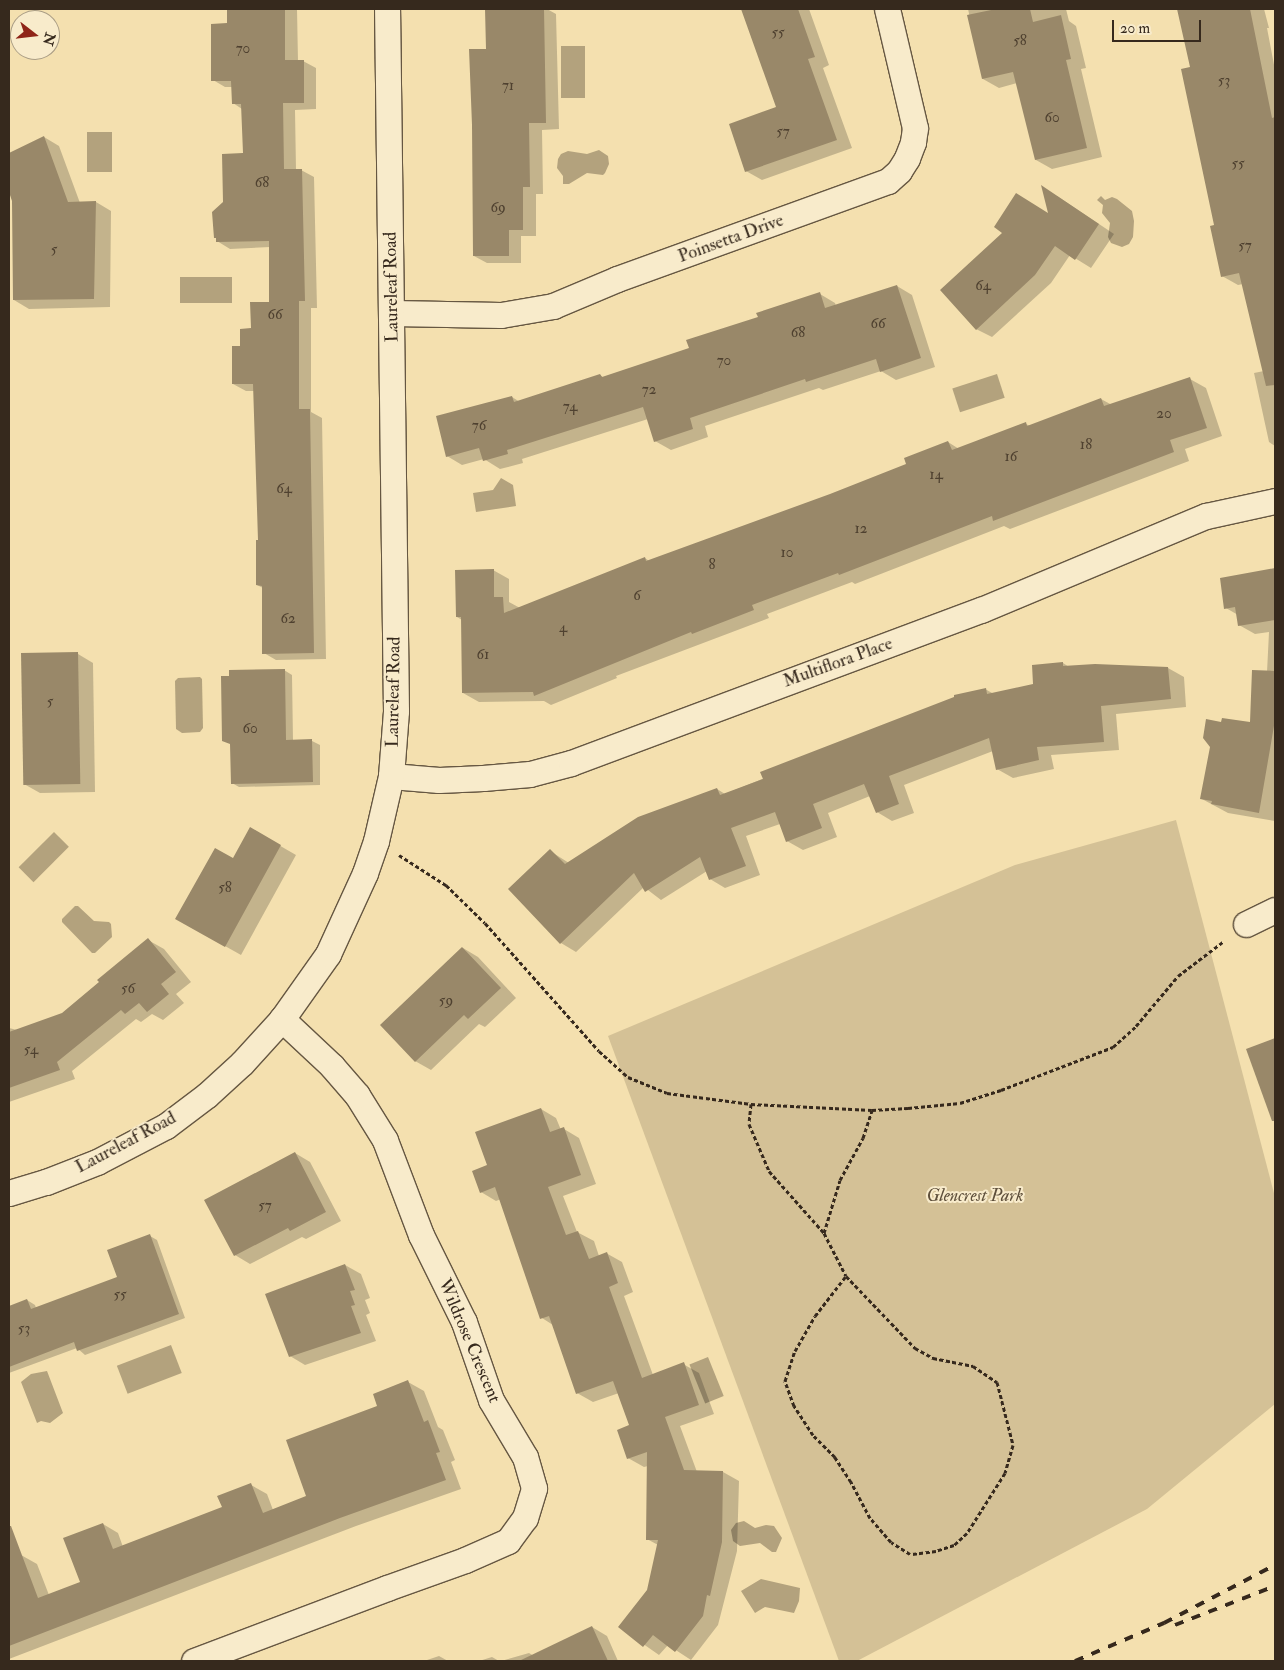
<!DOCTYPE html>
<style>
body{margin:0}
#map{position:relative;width:1284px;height:1670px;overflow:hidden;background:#f4e0af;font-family:"IM FELL Double Pica",serif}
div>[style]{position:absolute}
.green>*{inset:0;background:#d4c196}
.water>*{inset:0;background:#b3a27d;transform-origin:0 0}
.shadow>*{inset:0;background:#0003}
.building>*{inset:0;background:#998869;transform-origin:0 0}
.path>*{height:3px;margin-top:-1.5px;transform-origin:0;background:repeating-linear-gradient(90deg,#36291d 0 4px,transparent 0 6.5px)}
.roads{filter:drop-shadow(1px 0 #665742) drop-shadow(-1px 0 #665742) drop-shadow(0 1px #665742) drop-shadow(0 -1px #665742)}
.street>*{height:25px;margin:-12.5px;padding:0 12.5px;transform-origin:12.5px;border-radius:12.5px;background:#f8ebcb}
.rail>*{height:4px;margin-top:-2px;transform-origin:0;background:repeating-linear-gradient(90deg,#36291d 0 9px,transparent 0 18px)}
span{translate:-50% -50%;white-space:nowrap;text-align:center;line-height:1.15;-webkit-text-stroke:4px #f8ebcb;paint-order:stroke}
.number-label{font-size:15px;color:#4f4130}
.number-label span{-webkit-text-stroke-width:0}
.street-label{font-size:18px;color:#36291d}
.park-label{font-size:18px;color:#5e4f3b;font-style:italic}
.frame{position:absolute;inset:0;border:10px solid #36291d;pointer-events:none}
.north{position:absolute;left:10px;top:10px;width:50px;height:50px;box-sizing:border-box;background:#f8ebcb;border:1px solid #aa9d85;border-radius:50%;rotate:106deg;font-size:14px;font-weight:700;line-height:20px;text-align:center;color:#36291d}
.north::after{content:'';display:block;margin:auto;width:18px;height:22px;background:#8f2418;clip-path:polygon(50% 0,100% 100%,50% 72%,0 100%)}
.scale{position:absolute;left:1112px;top:20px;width:89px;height:22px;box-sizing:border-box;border:2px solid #36291d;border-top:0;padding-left:6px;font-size:15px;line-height:18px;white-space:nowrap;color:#36291d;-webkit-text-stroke:4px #f8ebcb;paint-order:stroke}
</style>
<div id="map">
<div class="green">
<i style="clip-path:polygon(1176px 820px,1275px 1197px,1275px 1404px,1147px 1509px,857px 1661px,839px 1661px,608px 1036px,1015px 865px)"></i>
</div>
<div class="water">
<i style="left:561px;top:46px;width:24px;height:52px"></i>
<i style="left:87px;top:132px;width:25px;height:40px"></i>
<i style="clip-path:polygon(599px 150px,608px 156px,609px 164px,605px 173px,603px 175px,587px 173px,569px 184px,563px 184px,563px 176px,557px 168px,558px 159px,561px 154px,568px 151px,587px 154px)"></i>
<i style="clip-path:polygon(1101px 196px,1105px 200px,1112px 197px,1117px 199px,1132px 211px,1134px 221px,1133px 237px,1129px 244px,1122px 247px,1111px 243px,1108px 237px,1110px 223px,1102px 213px,1103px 205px,1097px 200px)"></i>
<i style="left:180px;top:277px;width:52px;height:26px"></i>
<i style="left:997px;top:374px;width:25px;height:47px;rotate:72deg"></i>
<i style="clip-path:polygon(501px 478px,513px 485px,516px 506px,476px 512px,473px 493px,493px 490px)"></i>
<i style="clip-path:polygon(200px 677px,202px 679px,203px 728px,200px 732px,182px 733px,176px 729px,175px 681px,178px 678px)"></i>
<i style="left:54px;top:832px;width:21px;height:50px;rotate:45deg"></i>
<i style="clip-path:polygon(75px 906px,78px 906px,94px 921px,109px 922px,111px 924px,112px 937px,95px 953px,92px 953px,62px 922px,62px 919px)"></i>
<i style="left:171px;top:1345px;width:30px;height:58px;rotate:69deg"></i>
<i style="left:708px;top:1357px;width:42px;height:20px;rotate:68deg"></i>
<i style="clip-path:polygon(47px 1371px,63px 1413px,50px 1423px,41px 1421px,37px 1423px,21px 1382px,31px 1374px)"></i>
<i style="clip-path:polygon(744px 1521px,755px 1528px,766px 1525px,774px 1526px,782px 1538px,776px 1552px,772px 1552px,760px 1543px,740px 1546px,733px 1541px,731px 1530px,736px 1523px)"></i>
<i style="clip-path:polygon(761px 1579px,800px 1588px,799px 1601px,794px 1613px,765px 1607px,755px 1613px,741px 1591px)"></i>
</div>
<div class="shadow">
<i style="clip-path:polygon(228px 9px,297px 9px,298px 61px,303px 61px,316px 68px,316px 109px,295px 110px,296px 170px,301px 170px,314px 177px,317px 308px,311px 308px,311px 412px,322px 418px,326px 659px,276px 660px,264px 653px,263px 588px,257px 585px,259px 541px,254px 391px,246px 391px,233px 384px,242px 347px,270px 303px,270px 247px,230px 249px,217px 241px,213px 223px,213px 213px,224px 202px,244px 154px,242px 109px,233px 103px,233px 87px,225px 87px,213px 80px,228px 25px)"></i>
<i style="clip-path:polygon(487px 9px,547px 9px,556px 14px,559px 129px,542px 130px,543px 194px,536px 194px,536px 236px,521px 236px,521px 263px,487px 263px,474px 256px,488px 50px)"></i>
<i style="clip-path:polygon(743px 9px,809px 9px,829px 65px,823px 68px,852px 148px,762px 180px,746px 171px,778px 108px)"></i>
<i style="clip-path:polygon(968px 9px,1066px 9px,1069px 21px,1076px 26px,1086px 68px,1081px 69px,1102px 157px,1052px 169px,1036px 160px,1017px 83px,999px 88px,983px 79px)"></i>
<i style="clip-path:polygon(1178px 9px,1264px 9px,1269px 28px,1267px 28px,1275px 70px,1275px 446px,1269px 442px,1254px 373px,1264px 371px,1243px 284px,1238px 285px,1222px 276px,1192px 68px)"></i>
<i style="clip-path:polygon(44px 137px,59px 146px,80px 203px,96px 202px,111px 211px,110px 307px,29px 309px,14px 300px,14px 200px,9px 188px,9px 154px)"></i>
<i style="clip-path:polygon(1057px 196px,1114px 234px,1091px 268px,1070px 255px,1051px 283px,992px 337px,976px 329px,1004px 233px,1049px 215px)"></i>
<i style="clip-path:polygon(897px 286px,912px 295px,935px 367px,896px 380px,881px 371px,823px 390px,819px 388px,705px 426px,708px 437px,671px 450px,655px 441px,648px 419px,522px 459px,523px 463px,500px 469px,484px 459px,462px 465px,447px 456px,512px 397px,520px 402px,600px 375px,604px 378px,691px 349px,759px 318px,820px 294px,835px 303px,836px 306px)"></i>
<i style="clip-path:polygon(1190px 379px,1206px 388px,1222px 436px,1185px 449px,1189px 461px,1010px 529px,1004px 526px,855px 584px,852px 582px,767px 614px,769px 618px,616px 676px,617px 678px,551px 705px,544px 701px,479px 702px,463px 693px,462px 620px,457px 617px,493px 570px,509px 579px,509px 602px,520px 608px,645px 558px,649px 561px,831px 495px,908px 465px,948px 442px,959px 449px,1026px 424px,1030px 426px,1101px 399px,1112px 405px)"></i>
<i style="clip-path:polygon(1275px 569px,1275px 821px,1228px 813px,1202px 799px,1222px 723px,1251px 724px,1267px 672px,1269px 632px,1255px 634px,1239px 625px,1238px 615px,1226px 608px,1221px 579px)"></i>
<i style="clip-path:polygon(78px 654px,93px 663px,95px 792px,40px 793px,24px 784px)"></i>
<i style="clip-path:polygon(1063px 663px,1069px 667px,1168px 668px,1184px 677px,1186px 707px,1116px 714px,1119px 750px,1051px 755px,1054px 769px,1013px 778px,997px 769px,993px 751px,904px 785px,914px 813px,892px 821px,877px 812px,870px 796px,828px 813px,837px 837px,803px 850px,787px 841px,780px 824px,746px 836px,760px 875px,725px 888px,710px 879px,707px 871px,661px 900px,644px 887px,576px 952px,561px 943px,550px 851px,569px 863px,717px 789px,725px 794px,985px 689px,994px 694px,1035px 685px)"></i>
<i style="clip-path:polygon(284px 670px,292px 675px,293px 741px,312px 741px,320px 745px,320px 785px,239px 787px,232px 783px)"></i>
<i style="clip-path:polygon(251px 829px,296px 855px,241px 955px,177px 919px,234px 859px)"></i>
<i style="clip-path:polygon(148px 940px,164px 949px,191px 982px,176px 994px,184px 1003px,163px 1020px,152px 1014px,141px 1022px,136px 1019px,72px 1071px,75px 1079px,9px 1102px,9px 1028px,17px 1030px,63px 1014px)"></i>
<i style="clip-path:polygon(463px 948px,478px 957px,516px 998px,485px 1027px,479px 1024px,431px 1070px,415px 1061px)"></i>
<i style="clip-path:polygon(1275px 1039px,1275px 1099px,1262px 1091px,1248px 1049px)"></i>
<i style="clip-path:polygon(541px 1109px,556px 1118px,561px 1130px,564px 1129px,579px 1138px,596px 1184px,563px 1196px,577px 1232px,594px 1241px,599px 1256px,606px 1253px,622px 1262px,633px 1292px,624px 1296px,653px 1375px,683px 1364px,699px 1373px,714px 1414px,680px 1426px,697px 1472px,723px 1472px,739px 1481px,737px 1551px,718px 1625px,691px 1660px,668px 1645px,659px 1655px,619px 1627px,648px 1591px,658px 1545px,647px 1539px,648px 1466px,644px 1467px,628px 1458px,619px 1430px,631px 1426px,619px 1393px,593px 1402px,577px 1393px,553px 1325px,542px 1318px,501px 1199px,496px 1201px,481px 1192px,489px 1166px)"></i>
<i style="clip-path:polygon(295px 1153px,310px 1162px,341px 1221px,306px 1239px,302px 1237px,250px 1264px,235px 1255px)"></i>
<i style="clip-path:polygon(150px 1236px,157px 1240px,185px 1318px,85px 1355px,77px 1348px,9px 1373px,9px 1307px,27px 1300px,35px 1305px,36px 1308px,119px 1278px)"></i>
<i style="clip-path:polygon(345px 1265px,361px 1274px,370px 1298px,365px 1300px,370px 1313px,366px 1315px,376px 1341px,305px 1365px,290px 1356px)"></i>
<i style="clip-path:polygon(408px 1382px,424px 1391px,438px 1427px,443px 1430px,455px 1460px,451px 1462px,461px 1489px,356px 1526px,9px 1659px,9px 1559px,21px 1555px,37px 1564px,49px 1595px,82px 1583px,103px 1524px,118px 1533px,123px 1547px,223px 1508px,251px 1485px,267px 1494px,273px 1510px,308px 1496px,379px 1407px)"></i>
<i style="clip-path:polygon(592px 1627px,607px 1636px,618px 1661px,501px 1661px,529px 1653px,534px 1656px)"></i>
<i style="clip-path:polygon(439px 1656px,448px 1661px,424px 1661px)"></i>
<i style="clip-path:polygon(492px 1657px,499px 1661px,479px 1661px)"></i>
</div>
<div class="building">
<i style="clip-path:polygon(227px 9px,285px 9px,285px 60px,304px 60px,304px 103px,283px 103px,284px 169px,302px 169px,305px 301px,299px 301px,299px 409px,310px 409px,314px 653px,262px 654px,262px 586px,256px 585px,256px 540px,258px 540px,253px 384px,232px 384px,232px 346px,240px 346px,240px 329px,251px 328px,250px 302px,269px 302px,269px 241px,216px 242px,216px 238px,214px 238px,212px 212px,223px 202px,222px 154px,243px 153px,241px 104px,232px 104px,231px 81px,211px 81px,211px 24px,227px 23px)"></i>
<i style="clip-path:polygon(485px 9px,544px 9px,546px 123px,529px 123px,530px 187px,523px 187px,523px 230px,509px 230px,509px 256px,473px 256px,472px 125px,469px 49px,486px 49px)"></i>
<i style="clip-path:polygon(741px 9px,798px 9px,815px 57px,808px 59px,837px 140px,745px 172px,729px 124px,776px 107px)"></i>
<i style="clip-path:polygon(996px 9px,1030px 9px,1033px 22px,1061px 15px,1071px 59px,1066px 60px,1087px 148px,1035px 160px,1013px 72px,982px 79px,967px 15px)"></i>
<i style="clip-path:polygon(1177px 9px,1250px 9px,1272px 118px,1275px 117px,1275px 385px,1266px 386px,1239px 273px,1221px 277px,1210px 226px,1214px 225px,1181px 69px,1190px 67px)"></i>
<i style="clip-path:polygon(44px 136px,68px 202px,96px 201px,94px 299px,13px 300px,12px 201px,9px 192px,9px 153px)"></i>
<i style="clip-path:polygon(1041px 185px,1099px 224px,1075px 260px,1055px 246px,1035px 275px,976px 330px,940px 290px,1002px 233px,994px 227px,1016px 193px,1048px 213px)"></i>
<i style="clip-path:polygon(897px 285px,921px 358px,880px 372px,876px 359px,806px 382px,805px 379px,690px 418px,693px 429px,654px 442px,643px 407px,507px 450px,508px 454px,483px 461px,479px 448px,446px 457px,436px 416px,512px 396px,514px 402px,600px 374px,602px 377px,689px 348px,686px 340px,758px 317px,756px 313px,820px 292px,825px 308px)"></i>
<i style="clip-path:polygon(1190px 377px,1207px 428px,1170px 440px,1174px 452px,993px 521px,992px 516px,839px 575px,838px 573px,752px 605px,754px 610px,692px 634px,691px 632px,534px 696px,533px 692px,462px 693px,461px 617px,456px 617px,455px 570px,494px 569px,494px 597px,503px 597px,504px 613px,645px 557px,646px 561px,830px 494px,906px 464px,904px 458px,948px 441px,952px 450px,1026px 422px,1027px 426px,1101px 398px,1104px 406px)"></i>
<i style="clip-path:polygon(1275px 568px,1275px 620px,1238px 626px,1235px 607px,1224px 609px,1220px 578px)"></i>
<i style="left:78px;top:652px;width:132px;height:57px;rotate:89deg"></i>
<i style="clip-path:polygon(1063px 662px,1063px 666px,1095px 664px,1168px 667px,1171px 699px,1101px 706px,1104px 742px,1037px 747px,1039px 760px,996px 770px,989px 738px,889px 776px,899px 804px,876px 813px,864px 784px,813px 804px,822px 828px,786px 842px,775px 812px,731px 828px,746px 866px,709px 880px,700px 857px,645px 892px,634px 873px,560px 944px,508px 889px,550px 849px,565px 864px,638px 817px,717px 788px,720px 795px,763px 779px,760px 772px,954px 697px,954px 695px,986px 688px,987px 694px,1033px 684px,1032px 665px)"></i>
<i style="clip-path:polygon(285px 669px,286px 740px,312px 739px,313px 782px,231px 784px,230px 744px,222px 741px,221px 676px,229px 676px,229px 670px)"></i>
<i style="clip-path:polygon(1252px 670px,1275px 671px,1275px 720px,1259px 813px,1211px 804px,1212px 801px,1200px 799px,1210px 747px,1203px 738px,1206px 719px,1221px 722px,1222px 718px,1250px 722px)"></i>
<i style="clip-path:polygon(250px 827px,281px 845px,225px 947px,175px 919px,215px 848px,233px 858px)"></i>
<i style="clip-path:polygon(148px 938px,176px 972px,161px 984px,169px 994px,147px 1012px,139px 1003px,125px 1014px,121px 1010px,57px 1062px,60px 1070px,9px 1088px,9px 1032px,62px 1013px,99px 982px,97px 980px)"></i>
<i style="clip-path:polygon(462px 947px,501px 988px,468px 1019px,464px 1015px,415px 1062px,380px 1025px)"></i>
<i style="clip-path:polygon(1275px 1038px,1275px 1121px,1272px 1121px,1246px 1049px)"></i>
<i style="clip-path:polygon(541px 1108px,550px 1132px,564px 1127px,581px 1175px,548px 1187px,566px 1235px,578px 1231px,589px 1259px,607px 1252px,618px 1283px,609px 1287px,642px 1378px,684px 1362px,699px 1405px,665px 1417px,684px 1470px,723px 1471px,722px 1542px,710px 1596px,707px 1595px,703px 1616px,675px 1652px,653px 1635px,643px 1647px,618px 1627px,647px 1590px,658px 1540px,646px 1540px,647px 1452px,627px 1459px,617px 1430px,629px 1425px,613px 1381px,576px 1394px,549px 1316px,540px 1319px,495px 1187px,480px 1193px,472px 1171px,487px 1165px,475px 1132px)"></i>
<i style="clip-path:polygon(295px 1152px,326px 1212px,290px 1231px,288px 1228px,234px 1256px,204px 1200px)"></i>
<i style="clip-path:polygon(150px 1234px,179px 1314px,77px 1351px,74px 1342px,9px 1367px,9px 1306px,27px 1299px,31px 1309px,117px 1277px,107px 1250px)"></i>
<i style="clip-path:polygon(345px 1264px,355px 1290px,350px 1291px,355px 1305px,351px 1306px,361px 1333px,289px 1357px,265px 1294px)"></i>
<i style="clip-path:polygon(408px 1380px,424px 1422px,428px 1420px,440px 1452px,436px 1453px,446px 1480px,340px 1518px,9px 1646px,9px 1526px,11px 1526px,38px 1598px,80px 1582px,63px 1538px,103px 1523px,113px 1549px,222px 1507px,217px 1496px,251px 1483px,263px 1513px,306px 1496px,286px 1440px,377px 1406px,373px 1394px)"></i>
<i style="clip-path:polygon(592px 1626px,608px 1661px,519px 1661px)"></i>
</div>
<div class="path">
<i style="left:399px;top:855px;width:56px;rotate:32.6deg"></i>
<i style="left:446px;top:885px;width:54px;rotate:44.3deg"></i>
<i style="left:485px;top:923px;width:171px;rotate:48.3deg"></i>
<i style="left:599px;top:1051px;width:39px;rotate:42deg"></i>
<i style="left:628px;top:1077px;width:42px;rotate:22.3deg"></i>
<i style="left:667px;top:1093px;width:85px;rotate:7.5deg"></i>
<i style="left:751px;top:1104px;width:121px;rotate:2.8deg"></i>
<i style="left:872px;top:1110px;width:36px;rotate:-3deg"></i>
<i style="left:908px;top:1108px;width:52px;rotate:-5.5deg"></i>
<i style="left:960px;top:1103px;width:43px;rotate:-17.6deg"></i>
<i style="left:1001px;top:1090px;width:120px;rotate:-21deg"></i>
<i style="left:1113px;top:1047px;width:31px;rotate:-42deg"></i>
<i style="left:1136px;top:1026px;width:65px;rotate:-50deg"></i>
<i style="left:1178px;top:976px;width:58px;rotate:-37.3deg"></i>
<i style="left:751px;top:1104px;width:20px;rotate:96deg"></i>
<i style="left:749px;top:1124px;width:51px;rotate:66.9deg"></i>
<i style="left:769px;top:1171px;width:83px;rotate:48.4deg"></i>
<i style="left:824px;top:1233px;width:48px;rotate:62.9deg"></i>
<i style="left:846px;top:1276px;width:100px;rotate:46.2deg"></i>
<i style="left:915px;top:1348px;width:21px;rotate:29deg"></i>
<i style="left:933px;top:1358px;width:41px;rotate:11.3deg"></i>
<i style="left:973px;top:1366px;width:29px;rotate:34deg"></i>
<i style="left:997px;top:1382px;width:65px;rotate:75.7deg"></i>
<i style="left:1013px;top:1445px;width:29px;rotate:106deg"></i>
<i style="left:1005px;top:1473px;width:71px;rotate:122.3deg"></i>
<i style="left:967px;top:1533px;width:18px;rotate:137deg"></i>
<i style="left:954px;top:1545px;width:19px;rotate:162deg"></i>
<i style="left:936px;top:1551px;width:26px;rotate:173deg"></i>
<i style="left:910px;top:1554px;width:22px;rotate:-148deg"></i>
<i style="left:891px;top:1542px;width:32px;rotate:-131deg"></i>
<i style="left:870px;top:1518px;width:41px;rotate:-117.8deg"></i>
<i style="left:851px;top:1482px;width:30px;rotate:-123deg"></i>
<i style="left:835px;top:1457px;width:31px;rotate:-135deg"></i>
<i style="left:813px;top:1435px;width:35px;rotate:-123deg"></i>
<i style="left:794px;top:1406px;width:27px;rotate:-110deg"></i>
<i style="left:785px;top:1381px;width:32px;rotate:-72deg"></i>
<i style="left:795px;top:1351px;width:40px;rotate:-60.3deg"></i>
<i style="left:815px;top:1316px;width:51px;rotate:-52.2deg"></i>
<i style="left:824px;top:1233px;width:55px;rotate:-73.2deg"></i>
<i style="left:840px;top:1180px;width:48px;rotate:-61.3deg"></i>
<i style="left:863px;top:1138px;width:29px;rotate:-72deg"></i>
</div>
<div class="roads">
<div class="street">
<i style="left:392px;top:313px;width:109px;rotate:1.1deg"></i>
<i style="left:501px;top:315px;width:53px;rotate:-9.8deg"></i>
<i style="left:553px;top:306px;width:69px;rotate:-22.9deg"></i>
<i style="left:617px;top:279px;width:288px;rotate:-19.9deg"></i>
<i style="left:888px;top:181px;width:15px;rotate:-42deg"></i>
<i style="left:899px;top:171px;width:15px;rotate:-58deg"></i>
<i style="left:907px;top:158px;width:17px;rotate:-69deg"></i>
<i style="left:913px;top:142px;width:14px;rotate:-82deg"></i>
<i style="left:915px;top:128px;width:122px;rotate:-103.2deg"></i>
<i style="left:391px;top:776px;width:48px;rotate:4.8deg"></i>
<i style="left:439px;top:780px;width:44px;rotate:-2.6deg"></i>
<i style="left:483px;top:778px;width:47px;rotate:-4.9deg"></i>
<i style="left:530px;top:774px;width:42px;rotate:-15deg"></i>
<i style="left:571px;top:763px;width:438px;rotate:-20.5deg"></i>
<i style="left:981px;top:610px;width:244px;rotate:-22.7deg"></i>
<i style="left:1206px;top:516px;width:71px;rotate:-12.3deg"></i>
<i style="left:1246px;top:924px;width:32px;rotate:-26deg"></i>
<i style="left:9px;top:1193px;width:39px;rotate:-17deg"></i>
<i style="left:46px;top:1182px;width:55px;rotate:-21.4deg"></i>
<i style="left:97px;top:1162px;width:78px;rotate:-27.6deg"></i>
<i style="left:166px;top:1126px;width:51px;rotate:-37.1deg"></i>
<i style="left:207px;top:1095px;width:47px;rotate:-42.4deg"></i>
<i style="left:242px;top:1063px;width:59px;rotate:-47.7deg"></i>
<i style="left:282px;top:1019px;width:80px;rotate:-54.7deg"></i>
<i style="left:328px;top:954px;width:89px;rotate:-65.4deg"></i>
<i style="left:365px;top:873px;width:34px;rotate:-71deg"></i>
<i style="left:376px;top:841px;width:67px;rotate:-77deg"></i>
<i style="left:391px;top:776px;width:65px;rotate:-85.6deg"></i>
<i style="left:396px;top:711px;width:702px;rotate:-90.73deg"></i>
<i style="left:194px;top:1661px;width:206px;rotate:-20.7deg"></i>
<i style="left:387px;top:1588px;width:83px;rotate:-19.7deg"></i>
<i style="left:465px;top:1560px;width:47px;rotate:-23.8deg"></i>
<i style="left:508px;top:1541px;width:29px;rotate:-54deg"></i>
<i style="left:525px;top:1518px;width:31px;rotate:-73deg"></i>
<i style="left:534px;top:1488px;width:32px;rotate:-106deg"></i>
<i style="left:525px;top:1457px;width:66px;rotate:-120.8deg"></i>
<i style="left:491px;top:1400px;width:83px;rotate:-109.1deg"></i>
<i style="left:464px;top:1322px;width:97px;rotate:-116.3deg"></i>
<i style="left:421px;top:1235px;width:102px;rotate:-110.8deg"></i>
<i style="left:385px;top:1140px;width:53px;rotate:-121.9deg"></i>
<i style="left:357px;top:1095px;width:38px;rotate:-131deg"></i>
<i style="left:332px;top:1066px;width:69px;rotate:-136.8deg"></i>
</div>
</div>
<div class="rail">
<i style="left:1175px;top:1625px;width:107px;rotate:-21.3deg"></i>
<i style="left:1075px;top:1661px;width:97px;rotate:-23.1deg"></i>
<i style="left:1164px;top:1623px;width:125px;rotate:-27.6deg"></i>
</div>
<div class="number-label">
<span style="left:778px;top:33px">55</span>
<span style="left:1020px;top:41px">58</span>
<span style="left:243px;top:49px">70</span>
<span style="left:1224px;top:81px">53</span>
<span style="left:508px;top:86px">71</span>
<span style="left:1052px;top:118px">60</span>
<span style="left:783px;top:132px">57</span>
<span style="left:1238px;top:164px">55</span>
<span style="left:262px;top:183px">68</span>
<span style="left:498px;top:208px">69</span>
<span style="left:1245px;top:246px">57</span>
<span style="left:54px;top:250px">5</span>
<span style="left:983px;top:286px">64</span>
<span style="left:275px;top:315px">66</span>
<span style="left:878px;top:324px">66</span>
<span style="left:798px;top:333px">68</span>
<span style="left:724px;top:361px">70</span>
<span style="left:649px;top:390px">72</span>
<span style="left:570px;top:407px">74</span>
<span style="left:1164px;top:414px">20</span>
<span style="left:479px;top:426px">76</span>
<span style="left:1086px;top:445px">18</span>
<span style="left:1011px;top:457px">16</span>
<span style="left:936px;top:475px">14</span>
<span style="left:284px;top:489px">64</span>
<span style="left:861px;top:529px">12</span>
<span style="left:787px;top:553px">10</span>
<span style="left:712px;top:565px">8</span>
<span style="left:637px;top:596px">6</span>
<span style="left:288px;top:619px">62</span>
<span style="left:563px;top:628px">4</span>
<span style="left:483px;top:655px">61</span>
<span style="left:50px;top:702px">5</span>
<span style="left:250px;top:729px">60</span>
<span style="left:225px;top:888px">58</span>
<span style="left:128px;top:989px">56</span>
<span style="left:446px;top:1001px">59</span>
<span style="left:31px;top:1050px">54</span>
<span style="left:265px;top:1206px">57</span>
<span style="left:120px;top:1295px">55</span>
<span style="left:24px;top:1329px">53</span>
</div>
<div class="street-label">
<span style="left:731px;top:239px;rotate:-20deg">Poinsetta Drive</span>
<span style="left:392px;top:287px;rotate:-91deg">Laureleaf Road</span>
<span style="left:838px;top:663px;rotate:-20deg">Multiflora Place</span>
<span style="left:394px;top:692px;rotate:-89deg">Laureleaf Road</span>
<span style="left:126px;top:1143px;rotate:-28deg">Laureleaf Road</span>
<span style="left:469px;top:1341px;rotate:67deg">Wildrose Crescent</span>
</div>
<div class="park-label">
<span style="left:975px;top:1196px">Glencrest Park</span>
</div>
<div class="frame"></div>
<div class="north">N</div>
<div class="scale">20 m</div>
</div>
